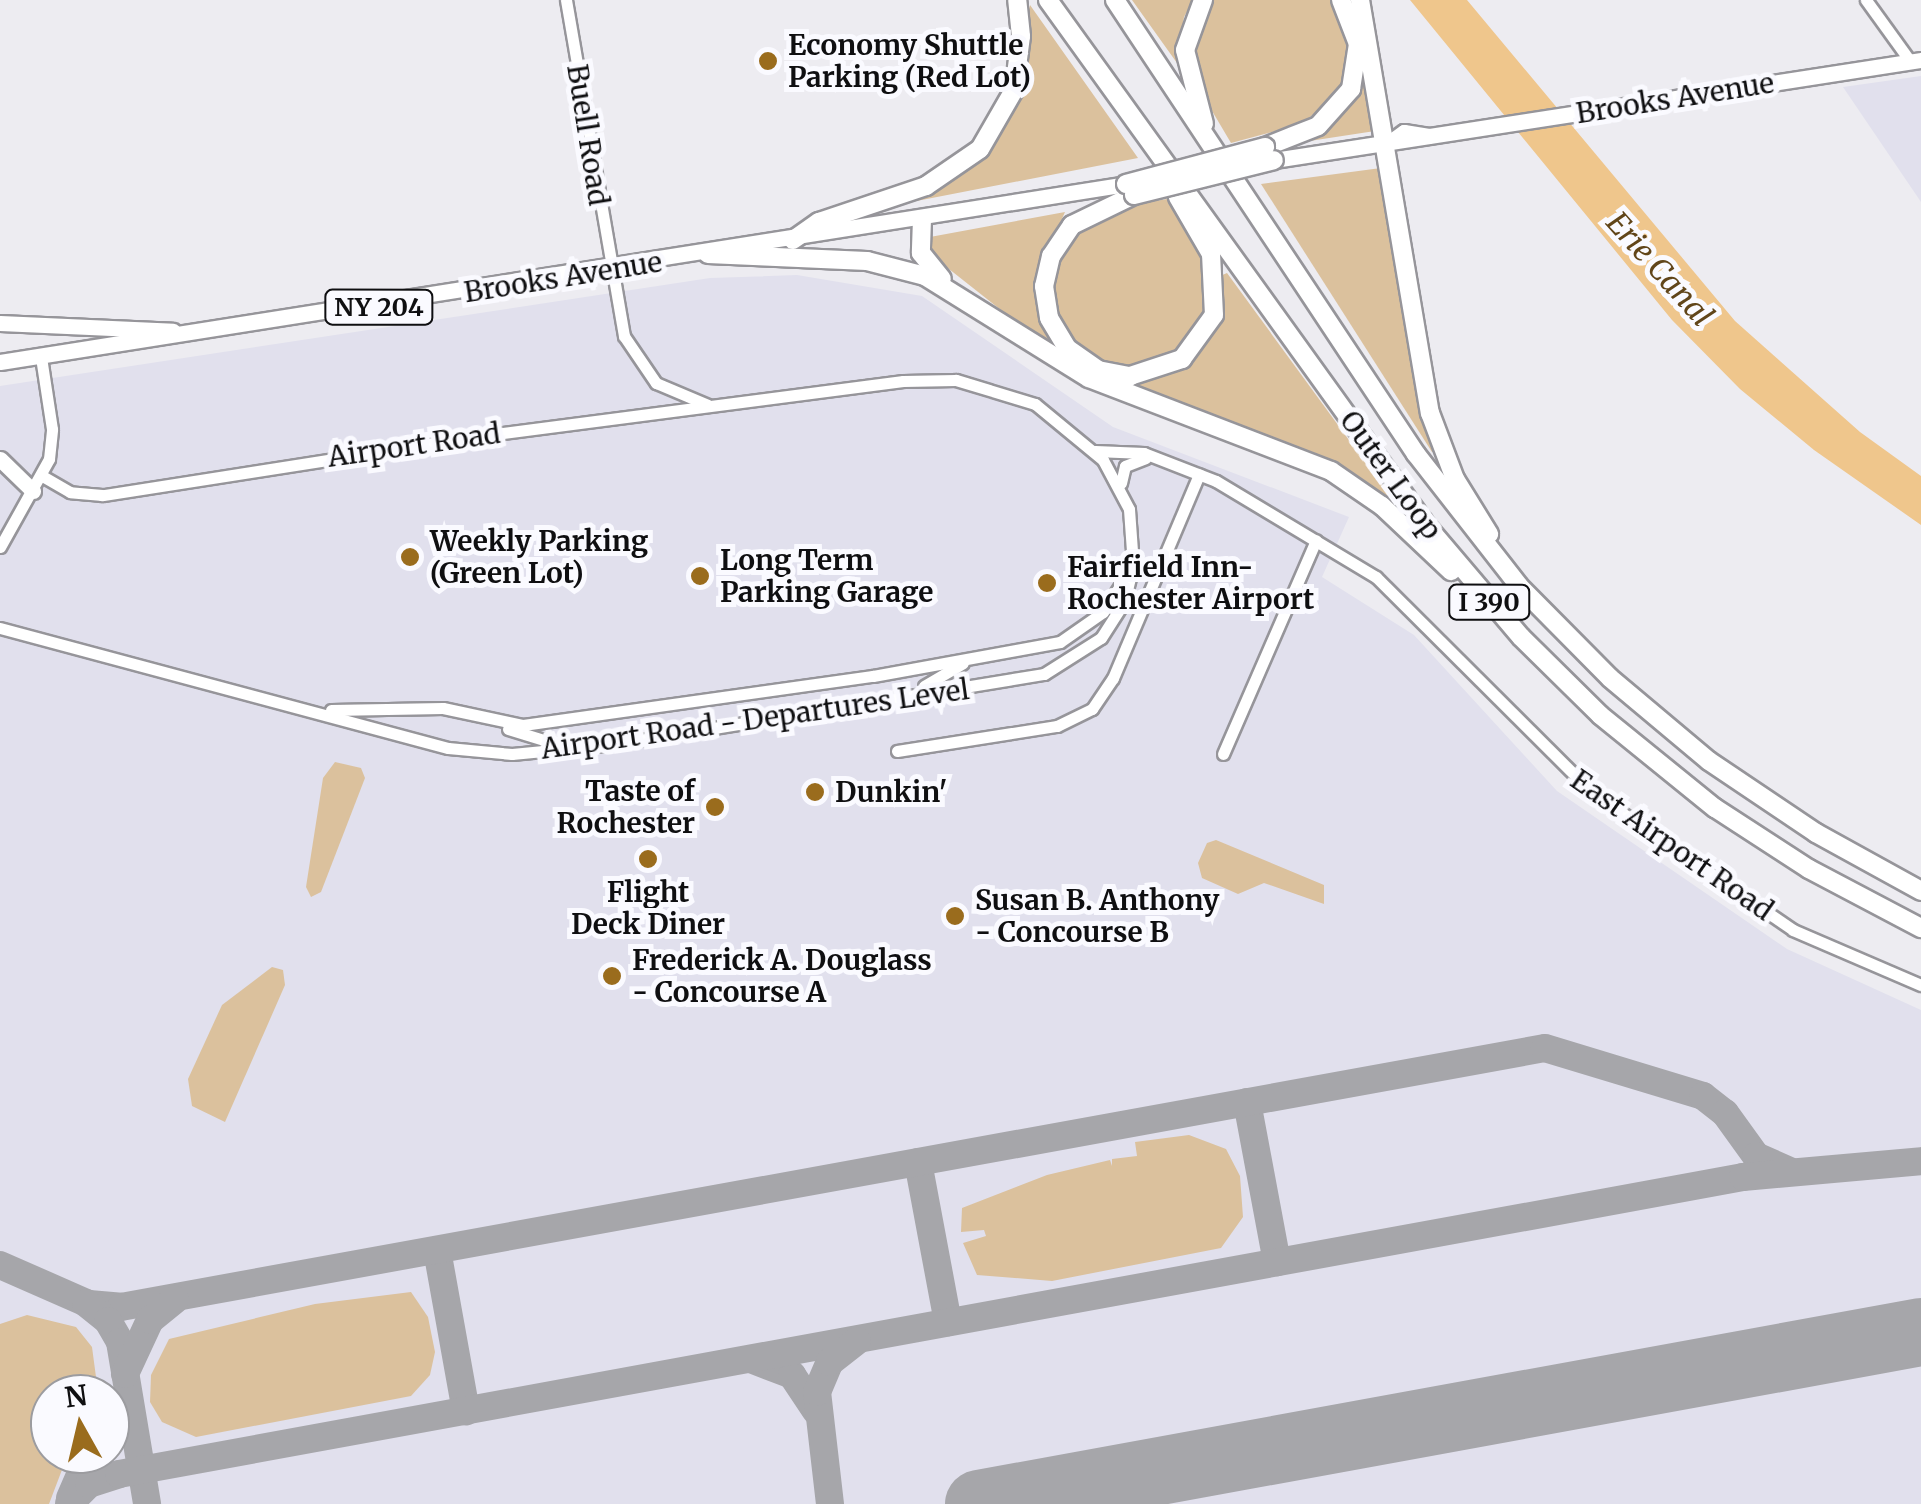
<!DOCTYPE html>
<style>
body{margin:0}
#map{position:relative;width:1921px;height:1504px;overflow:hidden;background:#edecf1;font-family:Merriweather,serif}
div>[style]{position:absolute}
.built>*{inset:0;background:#e1e0ed}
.green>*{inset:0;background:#dbc19d}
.water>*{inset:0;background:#efc68c}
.taxiway>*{height:28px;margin:-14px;padding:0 14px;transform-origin:14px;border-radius:14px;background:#a6a6aa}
.runway>*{height:68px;margin:-34px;padding:0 34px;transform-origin:34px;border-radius:34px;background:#a6a6aa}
.roads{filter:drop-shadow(2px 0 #96959a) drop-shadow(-2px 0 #96959a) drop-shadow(0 2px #96959a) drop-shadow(0 -2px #96959a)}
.minor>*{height:11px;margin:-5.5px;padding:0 5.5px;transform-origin:5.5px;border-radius:5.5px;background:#fff}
.major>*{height:15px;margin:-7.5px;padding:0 7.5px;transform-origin:7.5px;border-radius:7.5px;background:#fff}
.highway>*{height:18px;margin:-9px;padding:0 9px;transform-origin:9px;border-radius:9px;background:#fff}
.bridges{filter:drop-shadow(2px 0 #96959a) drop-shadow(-2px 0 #96959a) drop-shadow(0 2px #96959a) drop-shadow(0 -2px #96959a)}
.highway-bridge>*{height:18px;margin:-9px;padding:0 9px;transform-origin:9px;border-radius:9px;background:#fff}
.dots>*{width:28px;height:28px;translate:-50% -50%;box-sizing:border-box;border:5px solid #fafaff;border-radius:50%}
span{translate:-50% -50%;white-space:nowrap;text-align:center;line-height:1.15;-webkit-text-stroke:10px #fafaff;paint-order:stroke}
.shield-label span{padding:2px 8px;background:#fafaff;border:2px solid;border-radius:8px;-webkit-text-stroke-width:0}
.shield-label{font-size:25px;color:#0f0f11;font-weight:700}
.poi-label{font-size:28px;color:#0f0f11;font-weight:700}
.left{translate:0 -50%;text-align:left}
.right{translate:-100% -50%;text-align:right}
.street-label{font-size:28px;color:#0f0f11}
.water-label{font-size:30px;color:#614519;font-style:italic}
.north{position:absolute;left:30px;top:1374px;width:100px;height:100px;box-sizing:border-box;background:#fafaff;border:2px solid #9c9ca0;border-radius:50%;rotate:352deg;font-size:28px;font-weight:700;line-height:40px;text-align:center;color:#0f0f11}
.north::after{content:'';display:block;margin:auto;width:35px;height:45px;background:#9a6c1d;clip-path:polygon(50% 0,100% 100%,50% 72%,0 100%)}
</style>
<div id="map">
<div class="built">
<i style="clip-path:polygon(1921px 76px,1921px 202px,1843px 87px)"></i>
<i style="clip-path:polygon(evenodd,797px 275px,922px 296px,1113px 427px,1349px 517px,1322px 577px,1414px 635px,1557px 791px,1787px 949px,1921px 1010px,1921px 1504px,0 1504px,0 386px,710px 278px,797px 275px,50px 1394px,110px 1394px,110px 1454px,50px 1454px,50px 1394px)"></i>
</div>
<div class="green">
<i style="clip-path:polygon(1132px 0,1193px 0,1184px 17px,1177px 63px)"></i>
<i style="clip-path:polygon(1212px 0,1332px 0,1346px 23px,1352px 57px,1342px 89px,1302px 124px,1231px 143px,1205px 99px,1190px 51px)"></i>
<i style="clip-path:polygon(1030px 5px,1138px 158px,901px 204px,937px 186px,999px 130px)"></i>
<i style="clip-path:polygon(1361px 69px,1370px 69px,1375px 131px,1303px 142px,1341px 114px)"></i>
<i style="clip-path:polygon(1381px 168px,1437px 450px,1432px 452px,1261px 184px)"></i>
<i style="clip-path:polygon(1167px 199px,1201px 251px,1209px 311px,1186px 348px,1141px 369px,1106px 367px,1065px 337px,1050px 298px,1054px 263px,1070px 235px,1132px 205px)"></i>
<i style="clip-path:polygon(1065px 212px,1044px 259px,1054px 352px,930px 254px,930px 237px)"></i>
<i style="clip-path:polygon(1227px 273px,1403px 514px,1315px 453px,1119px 387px,1162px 377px,1192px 359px,1214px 331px,1220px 276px)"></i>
<i style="clip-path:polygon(335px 762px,361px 768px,365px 778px,321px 892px,311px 897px,306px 887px,323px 778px)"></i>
<i style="clip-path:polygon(1216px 840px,1324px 885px,1324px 904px,1264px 883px,1238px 894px,1202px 878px,1198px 863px,1207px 843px)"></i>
<i style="clip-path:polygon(272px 967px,283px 970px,285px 985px,225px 1122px,192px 1106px,188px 1079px,222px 1005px)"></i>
<i style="clip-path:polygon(1189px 1135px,1226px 1149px,1240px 1176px,1243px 1217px,1221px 1248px,1052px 1281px,977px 1275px,963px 1243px,986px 1236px,984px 1230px,961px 1232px,962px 1208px,1047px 1175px,1110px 1160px,1112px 1166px,1112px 1159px,1137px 1156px,1135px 1142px)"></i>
<i style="clip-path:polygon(411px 1292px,428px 1317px,435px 1352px,430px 1375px,411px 1396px,196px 1437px,162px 1422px,150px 1402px,151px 1375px,169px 1339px,315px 1304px)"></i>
<i style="clip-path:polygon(27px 1315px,76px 1327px,92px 1347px,96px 1377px,90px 1394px,50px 1394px,50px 1454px,68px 1454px,49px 1504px,0 1504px,0 1324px)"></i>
</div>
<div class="water">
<i style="clip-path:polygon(1410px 0,1467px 0,1735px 321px,1860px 432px,1921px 476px,1921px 525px,1814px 450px,1740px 389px,1672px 320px)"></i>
</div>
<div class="taxiway">
<i style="left:1247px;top:1102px;width:163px;rotate:79.4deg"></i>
<i style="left:918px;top:1162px;width:163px;rotate:79.4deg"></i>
<i style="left:437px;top:1250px;width:164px;rotate:79.8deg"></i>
<i style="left:0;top:1265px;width:97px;rotate:23.7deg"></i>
<i style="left:89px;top:1304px;width:32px;rotate:5deg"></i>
<i style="left:121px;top:1307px;width:1447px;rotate:-10.31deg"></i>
<i style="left:1545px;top:1048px;width:165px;rotate:16.9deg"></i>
<i style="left:1703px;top:1096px;width:28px;rotate:38deg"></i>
<i style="left:1725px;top:1113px;width:53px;rotate:54.2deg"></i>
<i style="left:1756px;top:1156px;width:37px;rotate:24deg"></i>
<i style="left:86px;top:1303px;width:28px;rotate:39deg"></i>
<i style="left:108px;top:1321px;width:24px;rotate:60deg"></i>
<i style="left:120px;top:1342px;width:164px;rotate:80.5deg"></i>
<i style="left:753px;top:1360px;width:42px;rotate:21deg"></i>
<i style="left:792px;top:1375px;width:43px;rotate:56.3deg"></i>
<i style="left:125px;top:1374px;width:60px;rotate:-65.2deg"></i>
<i style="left:150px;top:1320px;width:32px;rotate:-39deg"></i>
<i style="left:70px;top:1498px;width:48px;rotate:-66.6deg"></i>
<i style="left:69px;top:1504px;width:28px;rotate:-45deg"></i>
<i style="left:89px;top:1484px;width:32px;rotate:-18deg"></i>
<i style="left:119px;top:1474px;width:1651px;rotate:-10.36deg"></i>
<i style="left:1743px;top:1177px;width:179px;rotate:-5.1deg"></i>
<i style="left:830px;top:1504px;width:113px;rotate:-96.6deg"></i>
<i style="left:817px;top:1392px;width:33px;rotate:-67deg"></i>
<i style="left:830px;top:1362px;width:34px;rotate:-38deg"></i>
</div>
<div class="runway">
<i style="left:979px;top:1504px;width:958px;rotate:-10.35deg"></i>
</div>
<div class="roads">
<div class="minor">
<i style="left:566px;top:0;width:341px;rotate:80.2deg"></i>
<i style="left:624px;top:336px;width:57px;rotate:55.8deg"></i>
<i style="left:656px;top:383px;width:56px;rotate:22.9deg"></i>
<i style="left:1866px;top:0;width:75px;rotate:54.2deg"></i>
<i style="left:1095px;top:451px;width:49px;rotate:2.3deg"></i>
<i style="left:1144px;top:453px;width:77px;rotate:21.3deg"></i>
<i style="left:1216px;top:481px;width:187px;rotate:31deg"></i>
<i style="left:1376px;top:577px;width:306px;rotate:44.9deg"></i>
<i style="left:1593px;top:793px;width:242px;rotate:34.4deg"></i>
<i style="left:1793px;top:930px;width:139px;rotate:23.3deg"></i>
<i style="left:1121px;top:483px;width:17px;rotate:-77deg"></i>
<i style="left:1125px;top:466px;width:22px;rotate:-21deg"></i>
<i style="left:0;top:547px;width:101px;rotate:-60.9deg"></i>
<i style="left:49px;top:459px;width:30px;rotate:-84deg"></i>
<i style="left:52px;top:429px;width:73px;rotate:-98.7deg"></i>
<i style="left:0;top:628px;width:464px;rotate:15deg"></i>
<i style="left:448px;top:748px;width:64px;rotate:5.4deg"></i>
<i style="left:512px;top:754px;width:104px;rotate:-5.5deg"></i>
<i style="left:616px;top:744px;width:434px;rotate:-9.3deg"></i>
<i style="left:1044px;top:674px;width:67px;rotate:-32.3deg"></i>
<i style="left:1101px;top:638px;width:43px;rotate:-57.4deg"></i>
<i style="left:1124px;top:602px;width:38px;rotate:-76deg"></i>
<i style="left:1133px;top:565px;width:56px;rotate:-94.1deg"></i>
<i style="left:1129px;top:509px;width:55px;rotate:-118deg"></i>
<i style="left:1103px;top:460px;width:88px;rotate:-140.5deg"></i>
<i style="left:1035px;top:404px;width:83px;rotate:-163.1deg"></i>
<i style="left:956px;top:380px;width:53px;rotate:178.9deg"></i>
<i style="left:903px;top:381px;width:419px;rotate:172.6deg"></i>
<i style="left:487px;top:435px;width:390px;rotate:171.1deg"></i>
<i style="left:102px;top:495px;width:32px;rotate:-175deg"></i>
<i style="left:70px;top:492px;width:32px;rotate:-150deg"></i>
<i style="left:924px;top:686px;width:45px;rotate:-30.5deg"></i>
<i style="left:331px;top:710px;width:112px;rotate:-1deg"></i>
<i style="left:443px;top:708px;width:82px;rotate:12deg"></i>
<i style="left:523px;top:725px;width:353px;rotate:-8deg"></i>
<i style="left:873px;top:676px;width:190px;rotate:-10.3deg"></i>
<i style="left:1060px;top:642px;width:52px;rotate:-34.9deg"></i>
<i style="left:1103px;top:612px;width:40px;rotate:-57.1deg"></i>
<i style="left:508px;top:729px;width:51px;rotate:17deg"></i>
<i style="left:897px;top:751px;width:162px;rotate:-8.9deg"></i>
<i style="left:1057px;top:726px;width:39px;rotate:-26deg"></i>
<i style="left:1092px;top:709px;width:37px;rotate:-56deg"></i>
<i style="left:1113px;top:678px;width:221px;rotate:-67.1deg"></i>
<i style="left:1223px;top:754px;width:233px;rotate:-66.5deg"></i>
</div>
<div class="major">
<i style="left:1390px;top:142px;width:17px;rotate:-36deg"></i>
<i style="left:1404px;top:132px;width:25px;rotate:9deg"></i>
<i style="left:1274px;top:160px;width:655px;rotate:-8.79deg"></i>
<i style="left:0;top:323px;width:173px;rotate:2.6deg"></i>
<i style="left:0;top:362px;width:1140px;rotate:-8.98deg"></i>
<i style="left:0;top:459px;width:46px;rotate:44.1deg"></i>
</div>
<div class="highway">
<i style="left:1048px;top:0;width:647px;rotate:54.25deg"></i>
<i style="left:1426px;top:525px;width:147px;rotate:49.7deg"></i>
<i style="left:1521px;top:637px;width:111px;rotate:44.6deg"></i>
<i style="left:1600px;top:715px;width:148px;rotate:39deg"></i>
<i style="left:1715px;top:808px;width:112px;rotate:33deg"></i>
<i style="left:1809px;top:869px;width:127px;rotate:27.8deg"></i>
<i style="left:1115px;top:0;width:545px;rotate:56.46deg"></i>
<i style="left:1416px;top:454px;width:167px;rotate:52deg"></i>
<i style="left:1519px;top:586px;width:129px;rotate:45.3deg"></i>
<i style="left:1610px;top:678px;width:129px;rotate:40deg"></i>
<i style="left:1709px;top:761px;width:129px;rotate:33.9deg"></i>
<i style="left:1816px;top:833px;width:120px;rotate:28.9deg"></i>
<i style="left:1203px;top:0;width:53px;rotate:109.8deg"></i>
<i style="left:1185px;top:50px;width:76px;rotate:75.6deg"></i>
<i style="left:1360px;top:0;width:419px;rotate:80.4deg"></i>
<i style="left:1430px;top:413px;width:71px;rotate:69.3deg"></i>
<i style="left:1455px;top:479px;width:65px;rotate:58.3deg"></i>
<i style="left:1265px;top:147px;width:57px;rotate:-21.6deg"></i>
<i style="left:1318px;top:126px;width:50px;rotate:-48.3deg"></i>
<i style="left:1351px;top:89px;width:46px;rotate:-81.2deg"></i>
<i style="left:1358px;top:44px;width:47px;rotate:-111.1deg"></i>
<i style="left:1134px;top:195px;width:69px;rotate:154.2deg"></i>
<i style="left:1072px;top:225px;width:37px;rotate:124deg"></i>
<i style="left:1051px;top:256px;width:31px;rotate:103deg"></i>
<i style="left:1044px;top:286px;width:32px;rotate:81deg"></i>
<i style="left:1049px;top:318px;width:35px;rotate:59deg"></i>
<i style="left:1067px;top:348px;width:38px;rotate:35deg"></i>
<i style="left:1098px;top:370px;width:33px;rotate:11deg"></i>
<i style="left:1130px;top:376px;width:55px;rotate:-18.1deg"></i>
<i style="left:1182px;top:359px;width:54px;rotate:-54deg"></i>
<i style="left:1214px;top:315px;width:61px;rotate:-92.8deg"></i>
<i style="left:1211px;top:254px;width:66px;rotate:-120.1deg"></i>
<i style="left:922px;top:219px;width:34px;rotate:92deg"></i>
<i style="left:921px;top:253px;width:33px;rotate:51deg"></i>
<i style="left:793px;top:240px;width:32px;rotate:-35deg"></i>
<i style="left:819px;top:222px;width:113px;rotate:-18.6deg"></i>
<i style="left:926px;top:186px;width:65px;rotate:-34.4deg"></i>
<i style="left:980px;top:149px;width:68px;rotate:-60deg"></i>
<i style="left:1014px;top:90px;width:54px;rotate:-82.6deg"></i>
<i style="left:1021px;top:36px;width:36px;rotate:-96deg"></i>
<i style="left:708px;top:254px;width:159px;rotate:2.5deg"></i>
<i style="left:867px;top:261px;width:60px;rotate:14.5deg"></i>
<i style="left:925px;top:276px;width:193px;rotate:31.9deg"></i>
<i style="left:1089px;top:378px;width:259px;rotate:21deg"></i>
<i style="left:1331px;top:471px;width:62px;rotate:34.5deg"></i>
<i style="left:1382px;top:506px;width:95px;rotate:43.3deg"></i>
</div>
</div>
<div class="bridges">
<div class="highway-bridge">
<i style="left:1126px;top:184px;width:144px;rotate:-14.9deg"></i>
<i style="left:1134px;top:195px;width:144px;rotate:-14deg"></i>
</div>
</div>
<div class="dots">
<i style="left:768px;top:61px;background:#9a6c1d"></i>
<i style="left:410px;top:557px;background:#9a6c1d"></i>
<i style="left:700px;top:576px;background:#9a6c1d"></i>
<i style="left:1047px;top:583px;background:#9a6c1d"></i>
<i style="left:815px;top:792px;background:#9a6c1d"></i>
<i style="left:715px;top:807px;background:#9a6c1d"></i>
<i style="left:648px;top:859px;background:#9a6c1d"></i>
<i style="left:955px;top:916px;background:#9a6c1d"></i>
<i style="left:612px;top:976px;background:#9a6c1d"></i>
</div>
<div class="shield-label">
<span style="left:379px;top:307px">NY 204</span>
<span style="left:1489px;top:602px">I 390</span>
</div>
<div class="poi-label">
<span class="left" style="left:788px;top:61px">Economy Shuttle<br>Parking (Red Lot)</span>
<span class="left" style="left:430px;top:557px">Weekly Parking<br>(Green Lot)</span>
<span class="left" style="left:720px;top:576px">Long Term<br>Parking Garage</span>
<span class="left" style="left:1067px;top:583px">Fairfield Inn-<br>Rochester Airport</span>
<span class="right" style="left:695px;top:807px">Taste of<br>Rochester</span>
<span class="left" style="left:835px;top:792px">Dunkin'</span>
<span style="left:648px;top:908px">Flight<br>Deck Diner</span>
<span class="left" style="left:975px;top:916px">Susan B. Anthony<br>- Concourse B</span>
<span class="left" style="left:632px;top:976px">Frederick A. Douglass<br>- Concourse A</span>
</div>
<div class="street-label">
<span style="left:1675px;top:98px;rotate:-9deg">Brooks Avenue</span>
<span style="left:588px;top:135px;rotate:81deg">Buell Road</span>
<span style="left:563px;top:277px;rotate:-9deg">Brooks Avenue</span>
<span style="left:414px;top:445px;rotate:-8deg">Airport Road</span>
<span style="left:1391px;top:475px;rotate:54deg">Outer Loop</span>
<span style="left:755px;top:719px;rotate:-8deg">Airport Road - Departures Level</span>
<span style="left:1672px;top:845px;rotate:35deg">East Airport Road</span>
</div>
<div class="water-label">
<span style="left:1660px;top:269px;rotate:48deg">Erie Canal</span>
</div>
<div class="north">N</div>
</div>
